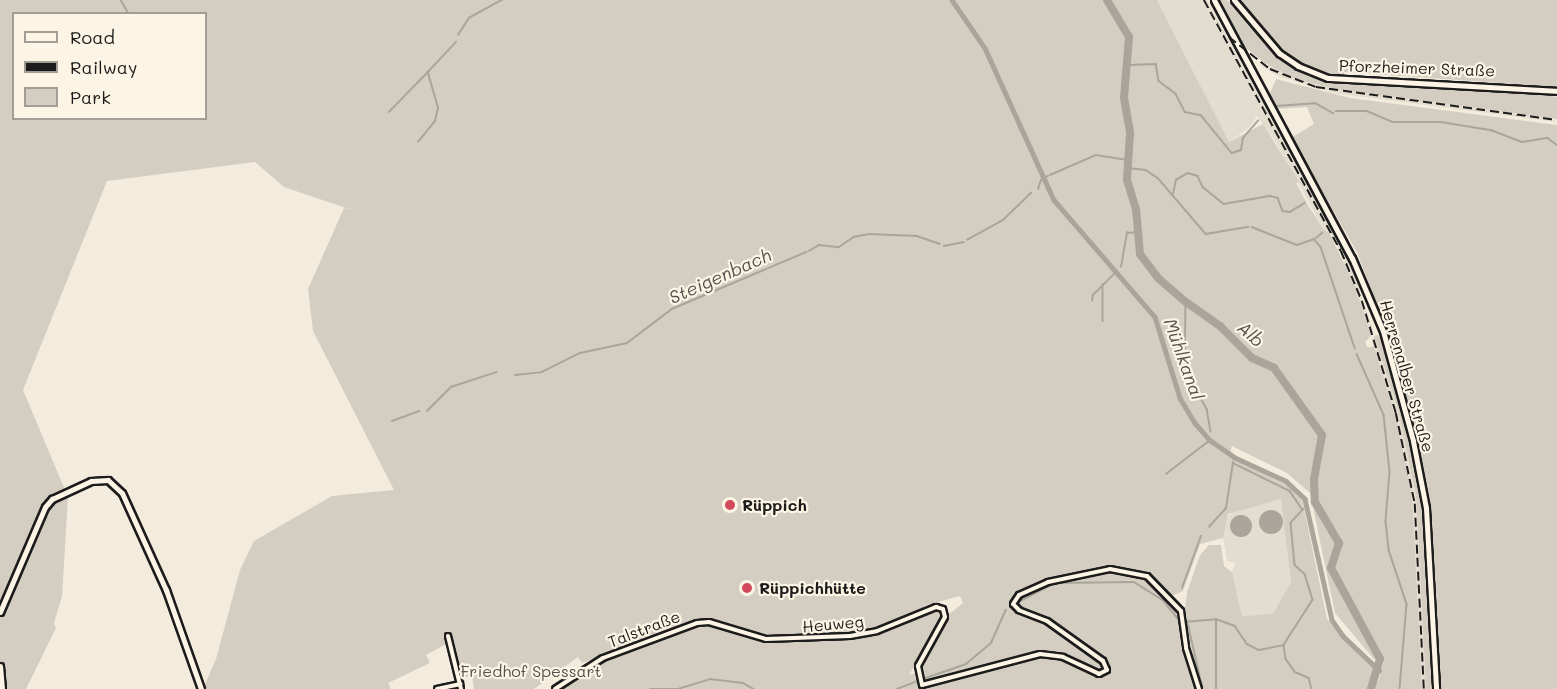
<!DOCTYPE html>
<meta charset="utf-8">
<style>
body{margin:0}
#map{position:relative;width:1557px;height:689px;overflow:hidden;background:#f3ecdd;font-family:Mali,sans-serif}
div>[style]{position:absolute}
.built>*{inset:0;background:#e3ddcf}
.green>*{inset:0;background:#d3cec1}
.water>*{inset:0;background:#aaa59b}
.round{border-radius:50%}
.stream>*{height:1.5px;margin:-0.75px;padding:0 0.75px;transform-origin:0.75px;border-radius:0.75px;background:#aaa59b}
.canal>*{height:4.5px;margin:-2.25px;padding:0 2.25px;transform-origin:2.25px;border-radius:2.25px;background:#aaa59b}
.river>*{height:8px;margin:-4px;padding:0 4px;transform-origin:4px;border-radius:4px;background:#aaa59b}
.roads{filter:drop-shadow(2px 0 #1c1c1c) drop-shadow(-2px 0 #1c1c1c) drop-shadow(0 2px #1c1c1c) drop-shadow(0 -2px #1c1c1c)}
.street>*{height:4px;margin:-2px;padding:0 2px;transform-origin:2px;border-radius:2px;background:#fcf5e5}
.secondary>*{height:5px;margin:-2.5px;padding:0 2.5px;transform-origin:2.5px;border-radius:2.5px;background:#fcf5e5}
.rail>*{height:1.5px;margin-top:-0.75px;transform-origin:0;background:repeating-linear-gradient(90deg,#1c1c1c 0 9px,transparent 0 13.5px)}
.dots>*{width:16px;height:16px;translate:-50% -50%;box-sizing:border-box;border:3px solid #fcf5e5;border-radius:50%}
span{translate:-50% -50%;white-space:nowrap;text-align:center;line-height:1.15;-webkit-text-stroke:4.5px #fcf5e5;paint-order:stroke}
.street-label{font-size:16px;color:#1c1c1c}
.poi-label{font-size:16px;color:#1c1c1c;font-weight:700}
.left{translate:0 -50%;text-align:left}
.park-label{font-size:16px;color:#53514e}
.water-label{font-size:18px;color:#55534f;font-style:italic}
.legend{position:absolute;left:12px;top:12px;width:195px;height:108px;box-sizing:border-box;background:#fcf5e5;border:2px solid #a29e95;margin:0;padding:8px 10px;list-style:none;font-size:18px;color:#1c1c1c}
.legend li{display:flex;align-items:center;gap:12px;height:30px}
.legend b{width:30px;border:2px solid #a29e95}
</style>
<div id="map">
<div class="built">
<i style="clip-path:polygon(1157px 0,1207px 0,1352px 268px,1374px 333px,1371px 336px,1339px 250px,1330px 232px,1324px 230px,1277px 144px,1257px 116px,1249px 128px,1229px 142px)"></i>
<i style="clip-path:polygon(1263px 62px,1295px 79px,1334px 89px,1548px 118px,1557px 122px,1333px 93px,1278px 76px,1261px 66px)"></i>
<i style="clip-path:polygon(1374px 336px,1398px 409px,1416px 496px,1426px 689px,1422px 689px,1412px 493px,1397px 422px,1371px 339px)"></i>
<i style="clip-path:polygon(1282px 499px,1291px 582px,1274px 614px,1242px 616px,1232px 572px,1235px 563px,1227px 561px,1223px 538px,1224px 520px,1235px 510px)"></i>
</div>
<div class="green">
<i style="clip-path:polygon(evenodd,0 0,1157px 0,1229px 142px,1263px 124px,1299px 182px,1296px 183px,1308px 205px,1324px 230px,1329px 232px,1355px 287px,1371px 336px,1365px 342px,1367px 347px,1374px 347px,1397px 422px,1412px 493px,1422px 689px,1201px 689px,1184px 618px,1187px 592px,1200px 555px,1209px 545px,1221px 545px,1224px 566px,1232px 572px,1242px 616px,1273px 614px,1291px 582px,1281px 499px,1228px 514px,1223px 538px,1200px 544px,1183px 591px,1172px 596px,1195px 689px,560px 689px,600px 662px,693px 620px,582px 663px,578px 657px,534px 689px,474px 689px,472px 676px,462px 678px,449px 633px,446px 635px,448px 643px,426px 655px,430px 663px,388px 683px,391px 689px,203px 689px,216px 659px,240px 570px,254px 541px,332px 496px,394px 490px,313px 331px,308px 289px,344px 208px,352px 210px,284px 187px,255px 162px,107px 181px,23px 390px,68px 497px,62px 596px,54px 623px,56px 628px,26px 689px,0 689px,0 0,14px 14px,206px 14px,206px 118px,14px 118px,14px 14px,0 0,1232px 446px,1287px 473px,1310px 493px,1335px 613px,1374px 659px,1384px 661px,1378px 682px,1375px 669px,1327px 619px,1302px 499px,1289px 486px,1229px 456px,1232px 446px,0 0,960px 596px,963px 603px,948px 615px,920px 672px,909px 675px,943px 619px,941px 610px,928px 611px,923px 606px,960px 596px)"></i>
<i style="clip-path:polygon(1220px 0,1227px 0,1281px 60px,1308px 76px,1339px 84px,1537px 94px,1557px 97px,1557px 119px,1334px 89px,1295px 79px,1263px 62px,1245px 47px)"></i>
<i style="clip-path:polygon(1241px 0,1557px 0,1557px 87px,1344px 72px,1344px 77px,1319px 72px,1293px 59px,1272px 41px)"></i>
<i style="clip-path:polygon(1276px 79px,1350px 98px,1557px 125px,1557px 689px,1440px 689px,1430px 506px,1386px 330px,1357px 252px,1291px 138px,1314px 124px,1307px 107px,1276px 109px,1269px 96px)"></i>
<i style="clip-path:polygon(1377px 335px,1382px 338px,1397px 393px,1421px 495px,1434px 689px,1426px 689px,1416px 496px,1398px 409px,1374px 336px)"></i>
</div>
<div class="water">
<i class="round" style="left:1259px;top:510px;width:24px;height:24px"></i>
<i class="round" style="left:1230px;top:515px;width:22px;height:22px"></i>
</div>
<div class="stream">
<i style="left:121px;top:0;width:16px;rotate:60deg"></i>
<i style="left:458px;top:35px;width:20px;rotate:-57deg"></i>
<i style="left:469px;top:18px;width:38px;rotate:-29deg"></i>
<i style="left:1129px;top:65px;width:27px;rotate:-2deg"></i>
<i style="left:1156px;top:64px;width:17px;rotate:80deg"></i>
<i style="left:1159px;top:81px;width:21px;rotate:37deg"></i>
<i style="left:1176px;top:94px;width:20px;rotate:63deg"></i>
<i style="left:1185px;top:112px;width:16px;rotate:11deg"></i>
<i style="left:1201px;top:115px;width:49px;rotate:50.8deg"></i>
<i style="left:1232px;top:153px;width:9px;rotate:-18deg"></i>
<i style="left:1241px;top:150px;width:12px;rotate:-81deg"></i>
<i style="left:1243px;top:138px;width:23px;rotate:-49deg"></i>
<i style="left:1276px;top:106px;width:39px;rotate:-4deg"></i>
<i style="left:1315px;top:103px;width:21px;rotate:29deg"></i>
<i style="left:1336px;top:111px;width:31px"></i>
<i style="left:1367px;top:111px;width:28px;rotate:23deg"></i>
<i style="left:1393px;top:122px;width:48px"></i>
<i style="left:1441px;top:122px;width:51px;rotate:9.1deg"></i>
<i style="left:1491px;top:130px;width:33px;rotate:21deg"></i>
<i style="left:1522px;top:142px;width:26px;rotate:-9deg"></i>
<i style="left:1548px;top:138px;width:11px;rotate:38deg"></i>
<i style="left:389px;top:112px;width:56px;rotate:-45.7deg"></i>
<i style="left:418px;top:142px;width:27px;rotate:-51deg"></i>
<i style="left:435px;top:121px;width:13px;rotate:-77deg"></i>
<i style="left:438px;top:108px;width:37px;rotate:-106deg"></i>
<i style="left:428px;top:72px;width:41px;rotate:-47deg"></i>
<i style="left:1127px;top:168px;width:19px;rotate:6deg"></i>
<i style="left:1146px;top:170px;width:14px;rotate:34deg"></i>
<i style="left:1158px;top:178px;width:74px;rotate:49.4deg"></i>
<i style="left:1206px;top:234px;width:43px;rotate:-9.5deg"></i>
<i style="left:1050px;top:175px;width:50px;rotate:-23.5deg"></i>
<i style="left:1096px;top:155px;width:32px;rotate:9deg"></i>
<i style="left:1038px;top:189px;width:9px;rotate:-72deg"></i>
<i style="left:1041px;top:180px;width:8px;rotate:-30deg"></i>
<i style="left:1173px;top:194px;width:14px;rotate:-78deg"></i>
<i style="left:1176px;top:180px;width:14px;rotate:-30deg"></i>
<i style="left:1188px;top:173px;width:10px;rotate:17deg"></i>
<i style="left:1198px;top:176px;width:12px;rotate:66deg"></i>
<i style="left:1203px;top:187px;width:27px;rotate:39deg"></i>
<i style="left:1224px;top:204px;width:47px;rotate:-9.9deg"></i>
<i style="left:1270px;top:196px;width:8px;rotate:14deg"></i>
<i style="left:1278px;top:198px;width:14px;rotate:69deg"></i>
<i style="left:1283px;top:211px;width:7px;rotate:8deg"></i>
<i style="left:1290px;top:212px;width:17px;rotate:-31deg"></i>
<i style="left:1252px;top:227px;width:48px;rotate:21.8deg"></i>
<i style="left:1297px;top:245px;width:18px;rotate:-19deg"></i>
<i style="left:1314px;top:239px;width:11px;rotate:49deg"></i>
<i style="left:1321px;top:247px;width:107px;rotate:71.4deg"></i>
<i style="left:1316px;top:238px;width:8px;rotate:-40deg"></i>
<i style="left:967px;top:240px;width:41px;rotate:-29.1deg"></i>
<i style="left:1003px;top:220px;width:39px;rotate:-44deg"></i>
<i style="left:944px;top:246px;width:20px;rotate:-11deg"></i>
<i style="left:809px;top:251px;width:12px;rotate:-31deg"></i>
<i style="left:819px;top:245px;width:20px;rotate:6deg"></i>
<i style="left:839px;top:247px;width:18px;rotate:-34deg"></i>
<i style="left:854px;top:237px;width:15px;rotate:-11deg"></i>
<i style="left:869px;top:234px;width:48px;rotate:2.4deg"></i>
<i style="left:917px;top:236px;width:24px;rotate:19deg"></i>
<i style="left:1121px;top:267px;width:35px;rotate:-80deg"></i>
<i style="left:1127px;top:233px;width:11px;rotate:-5deg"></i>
<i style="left:1103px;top:284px;width:37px;rotate:90deg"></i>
<i style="left:1092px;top:301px;width:6px;rotate:-81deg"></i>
<i style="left:1093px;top:295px;width:31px;rotate:-45deg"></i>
<i style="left:1186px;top:302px;width:68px;rotate:90.8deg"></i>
<i style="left:1185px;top:370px;width:45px;rotate:60.6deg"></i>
<i style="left:1207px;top:409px;width:23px;rotate:80deg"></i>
<i style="left:1357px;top:354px;width:67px;rotate:66.1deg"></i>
<i style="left:1384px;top:415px;width:57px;rotate:84deg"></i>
<i style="left:1390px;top:472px;width:49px;rotate:94.7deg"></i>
<i style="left:1386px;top:521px;width:29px;rotate:84deg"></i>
<i style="left:1389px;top:550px;width:57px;rotate:71.6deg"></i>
<i style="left:1407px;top:604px;width:85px;rotate:94.7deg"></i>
<i style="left:515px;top:375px;width:27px;rotate:-6deg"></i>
<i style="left:542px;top:372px;width:42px;rotate:-26.6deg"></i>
<i style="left:580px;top:353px;width:48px;rotate:-12deg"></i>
<i style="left:627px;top:343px;width:56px;rotate:-37.1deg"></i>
<i style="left:672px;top:309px;width:146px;rotate:-23deg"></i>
<i style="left:427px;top:411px;width:34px;rotate:-45deg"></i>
<i style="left:451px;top:387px;width:48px;rotate:-18.1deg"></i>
<i style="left:392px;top:421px;width:29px;rotate:-20deg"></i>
<i style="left:1166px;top:474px;width:54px;rotate:-37.5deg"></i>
<i style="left:1304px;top:509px;width:19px;rotate:133deg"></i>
<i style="left:1291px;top:523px;width:42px;rotate:84.6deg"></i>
<i style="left:1295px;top:565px;width:13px;rotate:42deg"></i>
<i style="left:1305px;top:574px;width:27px;rotate:73deg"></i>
<i style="left:1313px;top:600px;width:54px;rotate:122.8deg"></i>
<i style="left:1284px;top:645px;width:14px;rotate:82deg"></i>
<i style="left:1286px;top:659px;width:16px;rotate:55deg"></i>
<i style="left:1295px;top:672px;width:15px;rotate:23deg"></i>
<i style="left:1309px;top:678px;width:11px;rotate:75deg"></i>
<i style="left:1209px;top:527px;width:25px;rotate:-48deg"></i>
<i style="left:1226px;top:508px;width:46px;rotate:-81.2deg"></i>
<i style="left:1233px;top:463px;width:64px;rotate:26.2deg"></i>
<i style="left:1290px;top:491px;width:22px;rotate:56deg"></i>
<i style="left:1182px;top:588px;width:55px;rotate:-69.9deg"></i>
<i style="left:1017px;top:603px;width:43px;rotate:-27.8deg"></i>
<i style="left:1055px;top:583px;width:79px;rotate:-0.7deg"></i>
<i style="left:1134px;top:582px;width:34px;rotate:32deg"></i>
<i style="left:1163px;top:600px;width:27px;rotate:51deg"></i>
<i style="left:1184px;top:622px;width:32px;rotate:-5deg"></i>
<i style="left:1216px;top:619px;width:20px;rotate:20deg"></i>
<i style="left:1235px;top:626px;width:22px;rotate:56deg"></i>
<i style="left:1247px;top:644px;width:13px;rotate:27deg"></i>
<i style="left:1259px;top:650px;width:25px;rotate:-11deg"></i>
<i style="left:1188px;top:623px;width:68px;rotate:77.2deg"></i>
<i style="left:923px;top:679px;width:46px;rotate:-19.2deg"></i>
<i style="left:966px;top:664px;width:33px;rotate:-40deg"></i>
<i style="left:991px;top:643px;width:36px;rotate:-66deg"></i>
<i style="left:650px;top:689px;width:27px"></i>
<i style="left:678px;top:689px;width:34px;rotate:-17deg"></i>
<i style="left:710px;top:679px;width:33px;rotate:7deg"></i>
<i style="left:743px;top:683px;width:13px;rotate:29deg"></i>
<i style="left:897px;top:689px;width:22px;rotate:-21deg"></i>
<i style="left:1216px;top:689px;width:68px;rotate:-90deg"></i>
</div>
<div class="canal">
<i style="left:952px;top:0;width:58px;rotate:55.5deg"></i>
<i style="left:985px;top:48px;width:167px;rotate:65.6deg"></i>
<i style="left:1054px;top:200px;width:155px;rotate:49.2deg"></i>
<i style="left:1155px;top:317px;width:85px;rotate:72.8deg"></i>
<i style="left:1180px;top:398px;width:29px;rotate:59deg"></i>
<i style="left:1195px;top:423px;width:23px;rotate:49deg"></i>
<i style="left:1210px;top:440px;width:29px;rotate:35deg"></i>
<i style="left:1234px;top:457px;width:57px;rotate:24.8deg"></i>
<i style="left:1286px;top:481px;width:26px;rotate:43deg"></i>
<i style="left:1305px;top:499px;width:124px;rotate:77.4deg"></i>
<i style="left:1332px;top:620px;width:19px;rotate:55deg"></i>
<i style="left:1343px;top:636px;width:50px;rotate:43.4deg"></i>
</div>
<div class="river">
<i style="left:1107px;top:0;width:43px;rotate:59.3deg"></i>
<i style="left:1129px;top:37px;width:61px;rotate:94.7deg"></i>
<i style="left:1124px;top:98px;width:36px;rotate:80deg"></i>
<i style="left:1130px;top:133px;width:47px;rotate:93.7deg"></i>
<i style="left:1127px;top:180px;width:30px;rotate:73deg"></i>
<i style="left:1136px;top:209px;width:45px;rotate:84.9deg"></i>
<i style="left:1140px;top:254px;width:30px;rotate:53deg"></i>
<i style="left:1158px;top:278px;width:37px;rotate:41deg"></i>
<i style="left:1186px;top:302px;width:42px;rotate:35.2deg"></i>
<i style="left:1220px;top:326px;width:45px;rotate:45deg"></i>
<i style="left:1252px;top:358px;width:24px;rotate:24deg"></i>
<i style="left:1274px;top:368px;width:82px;rotate:54.4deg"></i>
<i style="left:1322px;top:435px;width:45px;rotate:100.3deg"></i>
<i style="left:1314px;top:479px;width:23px;rotate:88deg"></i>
<i style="left:1315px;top:502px;width:48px;rotate:59.7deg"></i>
<i style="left:1339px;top:543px;width:26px;rotate:108deg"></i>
<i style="left:1331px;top:568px;width:103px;rotate:61.7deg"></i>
<i style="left:1380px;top:659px;width:31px;rotate:107deg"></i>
</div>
<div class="roads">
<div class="street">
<i style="left:448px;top:636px;width:55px;rotate:76.2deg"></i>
<i style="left:437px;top:689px;width:24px;rotate:-12deg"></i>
<i style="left:555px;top:689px;width:57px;rotate:-32.9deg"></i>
<i style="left:603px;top:658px;width:100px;rotate:-20.4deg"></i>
<i style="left:697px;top:623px;width:12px;rotate:-5deg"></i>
<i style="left:709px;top:622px;width:59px;rotate:16.6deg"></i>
<i style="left:766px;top:639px;width:84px;rotate:-2deg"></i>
<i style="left:850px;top:636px;width:27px;rotate:-10deg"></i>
<i style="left:877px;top:631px;width:64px;rotate:-22.1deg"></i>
<i style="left:936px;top:607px;width:7px;rotate:16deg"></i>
<i style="left:943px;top:609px;width:8px;rotate:76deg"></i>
<i style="left:945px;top:617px;width:56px;rotate:118.9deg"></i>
<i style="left:918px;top:666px;width:19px;rotate:78deg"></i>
<i style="left:922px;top:685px;width:122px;rotate:-14.7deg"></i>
<i style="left:1040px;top:654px;width:23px;rotate:7deg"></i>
<i style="left:1063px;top:657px;width:40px;rotate:25deg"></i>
<i style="left:1099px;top:674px;width:9px;rotate:-27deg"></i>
<i style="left:1107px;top:670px;width:10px;rotate:-114deg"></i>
<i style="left:1103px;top:661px;width:69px;rotate:-144.5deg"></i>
<i style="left:1047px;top:621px;width:30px;rotate:-159deg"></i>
<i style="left:1019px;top:610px;width:8px;rotate:-135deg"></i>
<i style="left:1013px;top:604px;width:11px;rotate:-56deg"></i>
<i style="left:1019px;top:595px;width:32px;rotate:-24deg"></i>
<i style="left:1048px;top:582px;width:63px;rotate:-11.8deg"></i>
<i style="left:1110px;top:569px;width:38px;rotate:11deg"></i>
<i style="left:1147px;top:576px;width:49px;rotate:45.8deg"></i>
<i style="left:1181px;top:611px;width:37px;rotate:82deg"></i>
<i style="left:1186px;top:648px;width:43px;rotate:72.4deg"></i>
</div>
<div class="secondary">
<i style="left:1214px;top:0;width:293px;rotate:61.9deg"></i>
<i style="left:1352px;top:258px;width:79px;rotate:67deg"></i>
<i style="left:1383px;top:331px;width:114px;rotate:74.7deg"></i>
<i style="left:1413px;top:441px;width:68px;rotate:79deg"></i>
<i style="left:1426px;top:508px;width:181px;rotate:86.8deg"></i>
<i style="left:1234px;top:0;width:70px;rotate:49.7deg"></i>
<i style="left:1279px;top:53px;width:23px;rotate:34deg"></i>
<i style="left:1298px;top:66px;width:32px;rotate:22deg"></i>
<i style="left:1328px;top:78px;width:229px;rotate:3.2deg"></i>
<i style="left:0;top:612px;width:114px;rotate:-66.8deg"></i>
<i style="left:45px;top:507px;width:11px;rotate:-49deg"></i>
<i style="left:52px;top:499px;width:43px;rotate:-24.8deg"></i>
<i style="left:91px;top:481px;width:17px;rotate:-3deg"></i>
<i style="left:108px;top:480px;width:19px;rotate:43deg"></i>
<i style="left:122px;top:493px;width:107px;rotate:65.6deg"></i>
<i style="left:166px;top:590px;width:105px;rotate:70.5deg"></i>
<i style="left:0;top:666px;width:23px;rotate:85deg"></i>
</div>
</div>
<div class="rail">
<i style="left:1204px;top:0;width:286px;rotate:61.4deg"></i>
<i style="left:1341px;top:251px;width:54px;rotate:67.2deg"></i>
<i style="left:1362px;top:301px;width:117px;rotate:73.1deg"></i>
<i style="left:1396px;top:413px;width:93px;rotate:78.2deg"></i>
<i style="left:1415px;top:504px;width:185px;rotate:87.2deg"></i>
<i style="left:1229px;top:37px;width:52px;rotate:38deg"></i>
<i style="left:1270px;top:69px;width:49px;rotate:21.4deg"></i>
<i style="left:1316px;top:87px;width:243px;rotate:7.8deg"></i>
</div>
<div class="dots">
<i style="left:730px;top:505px;background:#d1495b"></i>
<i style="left:747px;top:588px;background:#d1495b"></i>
</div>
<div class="street-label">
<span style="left:1417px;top:68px;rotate:2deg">Pforzheimer Straße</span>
<span style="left:1407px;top:376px;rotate:74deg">Herrenalber Straße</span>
<span style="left:833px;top:624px;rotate:-5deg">Heuweg</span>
<span style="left:644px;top:629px;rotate:-21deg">Talstraße</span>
</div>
<div class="poi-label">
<span class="left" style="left:742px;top:505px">Rüppich</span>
<span class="left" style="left:759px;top:588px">Rüppichhütte</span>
</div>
<div class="park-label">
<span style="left:531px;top:671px">Friedhof Spessart</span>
</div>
<div class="water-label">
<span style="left:720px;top:276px;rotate:-24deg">Steigenbach</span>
<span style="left:1251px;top:334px;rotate:42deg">Alb</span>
<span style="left:1184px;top:359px;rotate:70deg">Mühlkanal</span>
</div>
<ul class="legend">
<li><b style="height:8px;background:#fcf5e5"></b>Road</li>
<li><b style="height:8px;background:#1c1c1c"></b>Railway</li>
<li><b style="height:16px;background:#d3cec1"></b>Park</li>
</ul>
</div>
